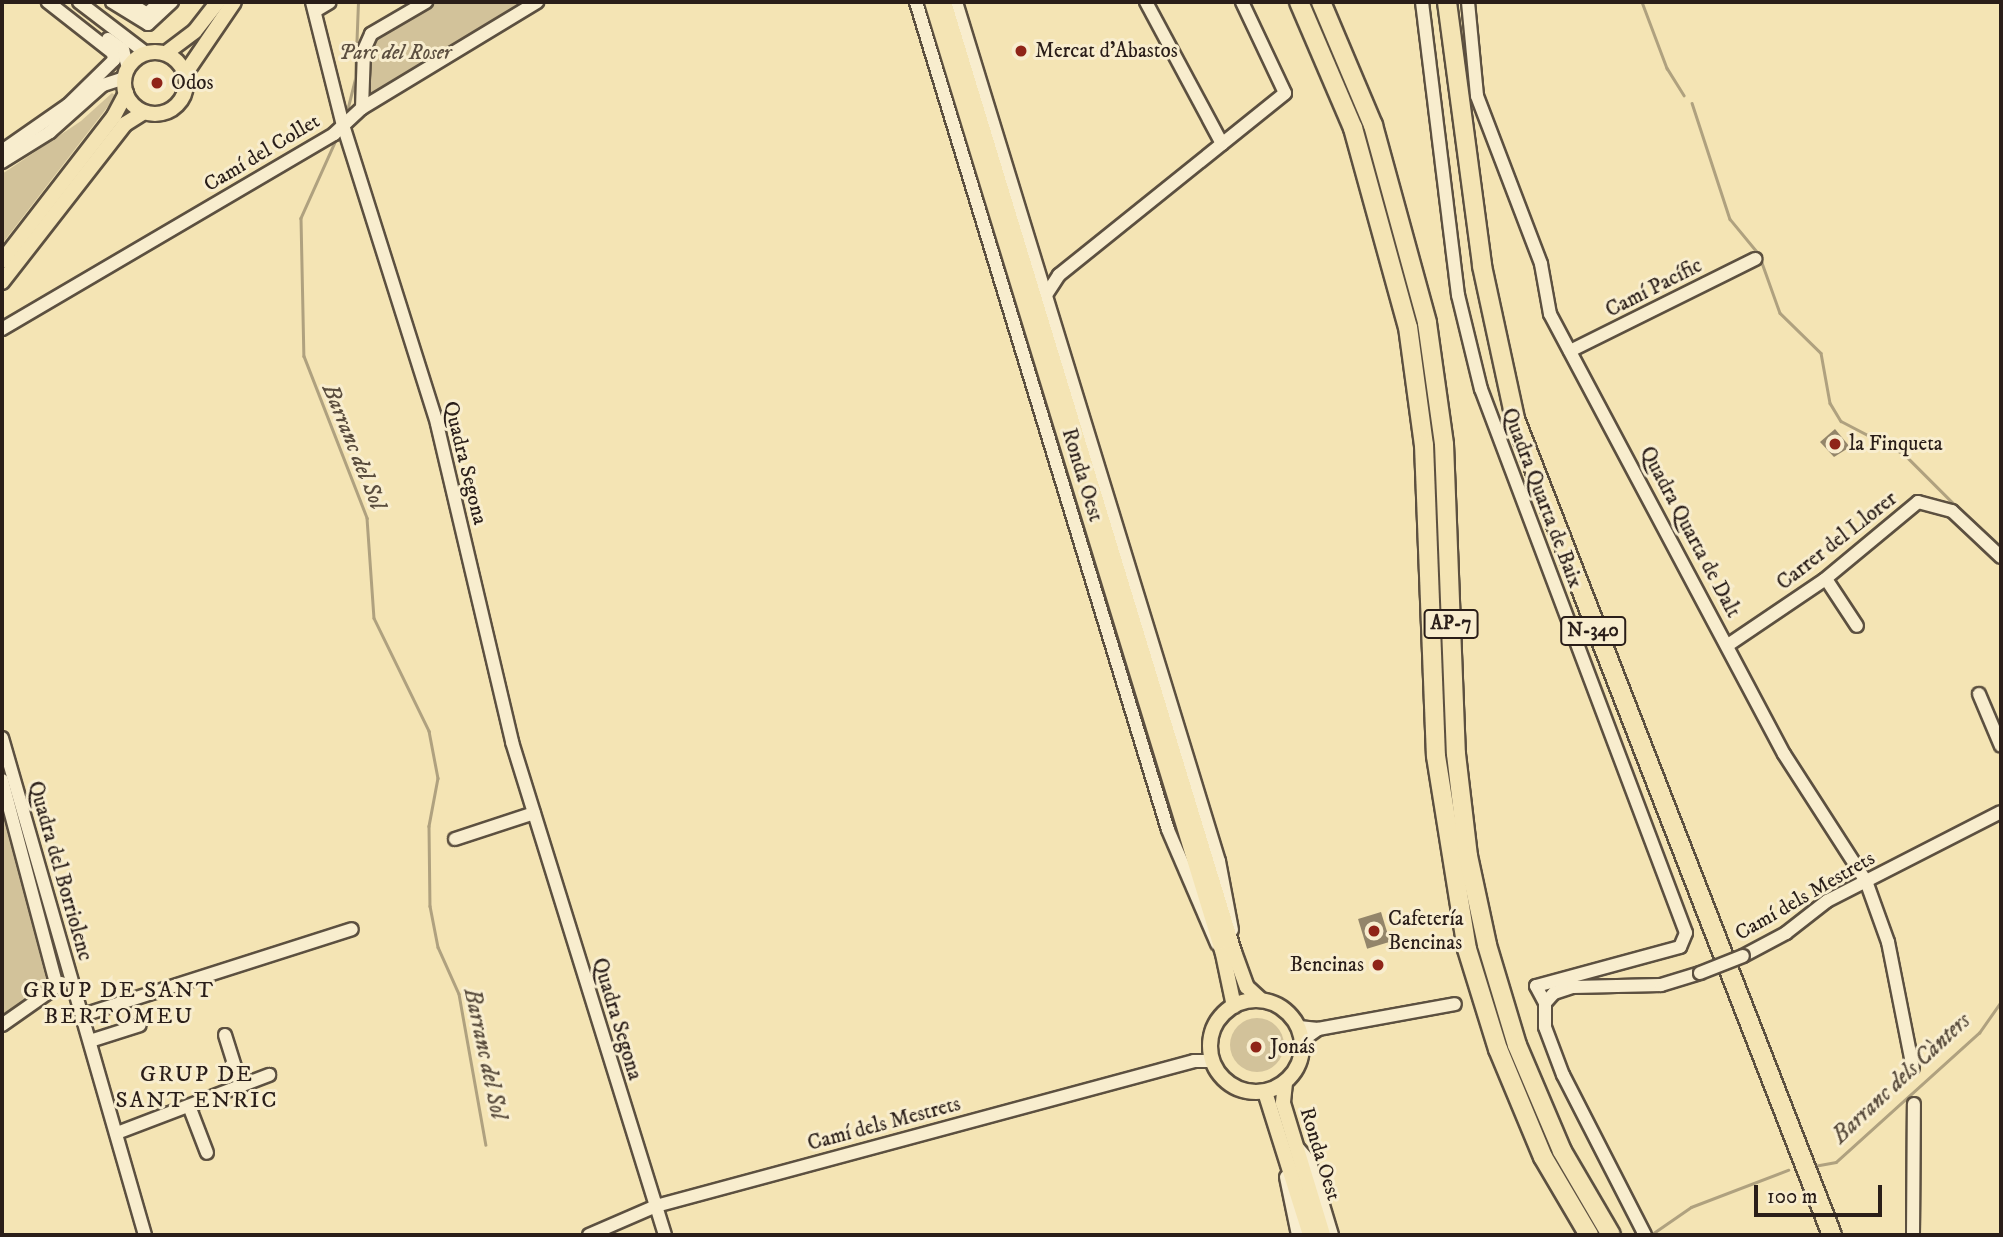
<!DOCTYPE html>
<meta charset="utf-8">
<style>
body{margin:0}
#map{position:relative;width:2003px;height:1237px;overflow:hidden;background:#f4e4b4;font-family:"IM FELL DW Pica",serif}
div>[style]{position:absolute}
.green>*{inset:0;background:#d2c29a}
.round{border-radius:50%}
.stream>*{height:2.5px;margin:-1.25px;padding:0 1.25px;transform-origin:1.25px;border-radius:1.25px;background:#afa17f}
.building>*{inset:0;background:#93856a;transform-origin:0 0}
.roads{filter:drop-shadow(2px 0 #5c5040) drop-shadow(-2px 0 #5c5040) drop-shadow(0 2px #5c5040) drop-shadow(0 -2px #5c5040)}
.minor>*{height:12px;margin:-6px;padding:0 6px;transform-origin:6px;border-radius:6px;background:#f8edce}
.major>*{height:14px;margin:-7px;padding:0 7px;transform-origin:7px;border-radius:7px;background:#f4e4b4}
.major>.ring{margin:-7px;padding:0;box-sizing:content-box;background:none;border:14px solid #f4e4b4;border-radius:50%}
.highway>*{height:18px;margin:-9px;padding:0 9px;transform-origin:9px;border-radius:9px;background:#f4e4b4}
.bridges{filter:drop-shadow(2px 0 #5c5040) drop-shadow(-2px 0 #5c5040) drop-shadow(0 2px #5c5040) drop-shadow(0 -2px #5c5040)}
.minor-bridge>*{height:12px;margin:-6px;padding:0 6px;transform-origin:6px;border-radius:6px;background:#f8edce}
.dots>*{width:19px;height:19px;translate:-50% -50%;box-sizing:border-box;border:4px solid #f8edce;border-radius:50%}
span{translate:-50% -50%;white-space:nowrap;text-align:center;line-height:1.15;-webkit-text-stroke:6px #f8edce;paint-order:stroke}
.shield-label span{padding:2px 5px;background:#f8edce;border:2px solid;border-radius:5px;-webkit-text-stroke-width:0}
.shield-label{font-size:19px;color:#2a1e19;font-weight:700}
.poi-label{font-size:21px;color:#2a1e19}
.left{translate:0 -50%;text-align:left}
.right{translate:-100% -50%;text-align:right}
.park-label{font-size:21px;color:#5c4f40;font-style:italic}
.street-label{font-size:21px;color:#2a1e19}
.water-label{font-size:23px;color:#594c3d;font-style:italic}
.neighbourhood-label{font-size:23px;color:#2a1e19;letter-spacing:2px}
.frame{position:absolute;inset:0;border:4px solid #2a1e19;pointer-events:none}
.scale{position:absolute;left:1754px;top:1185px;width:128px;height:32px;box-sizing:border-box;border:4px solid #2a1e19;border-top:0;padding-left:9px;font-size:21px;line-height:24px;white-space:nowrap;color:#2a1e19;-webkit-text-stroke:5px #f8edce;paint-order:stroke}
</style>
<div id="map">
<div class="green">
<i style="clip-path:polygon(436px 2px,527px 2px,370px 97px,369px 47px,379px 34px)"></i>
<i style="clip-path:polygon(112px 93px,116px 96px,2px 244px,2px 174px,81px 121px)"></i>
<i style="clip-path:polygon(2px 806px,46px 979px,45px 987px,2px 1018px)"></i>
<i class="round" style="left:1230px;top:1018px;width:54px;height:54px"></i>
</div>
<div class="stream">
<i style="left:1642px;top:2px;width:71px;rotate:69.3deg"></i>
<i style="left:1667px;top:68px;width:32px;rotate:58deg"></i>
<i style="left:1692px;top:103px;width:122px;rotate:71.9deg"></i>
<i style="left:1730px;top:219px;width:44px;rotate:50.5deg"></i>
<i style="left:346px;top:115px;width:36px;rotate:-76deg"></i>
<i style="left:355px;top:80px;width:78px;rotate:-87.8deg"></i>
<i style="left:337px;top:138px;width:88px;rotate:114.2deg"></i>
<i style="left:301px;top:218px;width:138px;rotate:88.8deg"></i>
<i style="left:304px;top:356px;width:174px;rotate:68.7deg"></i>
<i style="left:367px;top:518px;width:100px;rotate:86deg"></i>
<i style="left:374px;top:618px;width:126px;rotate:64deg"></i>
<i style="left:429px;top:731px;width:48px;rotate:79.2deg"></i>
<i style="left:438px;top:778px;width:49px;rotate:100.6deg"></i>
<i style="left:429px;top:826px;width:80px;rotate:89.3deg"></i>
<i style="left:430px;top:906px;width:42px;rotate:79deg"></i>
<i style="left:438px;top:947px;width:51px;rotate:65.9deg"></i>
<i style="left:459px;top:994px;width:153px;rotate:79.9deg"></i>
<i style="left:1761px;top:260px;width:56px;rotate:70.3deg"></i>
<i style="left:1780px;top:313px;width:57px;rotate:44.3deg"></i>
<i style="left:1821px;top:353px;width:51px;rotate:79.8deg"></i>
<i style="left:1830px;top:403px;width:21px;rotate:59deg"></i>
<i style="left:1841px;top:421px;width:71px;rotate:27.6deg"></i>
<i style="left:1904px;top:454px;width:78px;rotate:45deg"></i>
<i style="left:1814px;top:1166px;width:22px;rotate:-10deg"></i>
<i style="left:1836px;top:1162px;width:193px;rotate:-42.1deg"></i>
<i style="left:1979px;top:1033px;width:38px;rotate:-55deg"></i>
<i style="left:1652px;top:1234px;width:47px;rotate:-34.7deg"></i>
<i style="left:1691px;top:1207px;width:104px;rotate:-20.9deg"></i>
</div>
<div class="building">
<i style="clip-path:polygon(1835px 429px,1850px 447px,1834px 457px,1820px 442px)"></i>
<i style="left:1381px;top:912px;width:31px;height:24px;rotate:73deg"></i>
</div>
<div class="roads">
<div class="minor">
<i style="left:79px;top:2px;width:84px;rotate:37.3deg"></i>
<i style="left:112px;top:2px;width:42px;rotate:31.4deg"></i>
<i style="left:148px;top:24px;width:33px;rotate:-43deg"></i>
<i style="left:128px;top:2px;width:22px;rotate:32deg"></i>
<i style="left:147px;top:14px;width:18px;rotate:-43deg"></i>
<i style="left:312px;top:2px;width:127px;rotate:75.9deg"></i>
<i style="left:343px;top:125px;width:313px;rotate:72.5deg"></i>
<i style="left:437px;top:424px;width:327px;rotate:76.7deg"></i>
<i style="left:512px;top:742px;width:516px;rotate:72.76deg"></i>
<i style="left:916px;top:2px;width:865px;rotate:73.07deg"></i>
<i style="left:1168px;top:830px;width:124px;rotate:66.7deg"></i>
<i style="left:956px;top:2px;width:898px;rotate:72.98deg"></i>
<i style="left:1219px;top:861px;width:70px;rotate:79.3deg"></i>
<i style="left:1146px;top:2px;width:161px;rotate:61.8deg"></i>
<i style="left:1422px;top:2px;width:295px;rotate:83deg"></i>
<i style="left:1458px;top:295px;width:97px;rotate:76.3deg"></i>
<i style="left:1481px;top:389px;width:581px;rotate:69.35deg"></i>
<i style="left:1686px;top:933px;width:15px;rotate:113deg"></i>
<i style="left:1680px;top:947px;width:149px;rotate:164.8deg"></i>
<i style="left:1536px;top:986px;width:19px;rotate:62deg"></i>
<i style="left:1468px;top:2px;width:94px;rotate:84.5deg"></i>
<i style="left:1477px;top:96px;width:180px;rotate:69.1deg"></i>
<i style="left:1541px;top:264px;width:51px;rotate:79.8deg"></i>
<i style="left:1550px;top:314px;width:498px;rotate:62deg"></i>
<i style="left:1784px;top:754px;width:151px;rotate:57.2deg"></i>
<i style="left:1866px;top:881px;width:65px;rotate:70.2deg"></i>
<i style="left:1888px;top:942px;width:128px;rotate:78.8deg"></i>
<i style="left:315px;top:11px;width:17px;rotate:-31deg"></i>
<i style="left:108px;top:39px;width:19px;rotate:36deg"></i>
<i style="left:123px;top:50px;width:19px;rotate:74deg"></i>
<i style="left:362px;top:108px;width:58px;rotate:-88deg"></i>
<i style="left:364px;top:50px;width:17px;rotate:-66deg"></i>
<i style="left:371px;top:34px;width:64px;rotate:-30.2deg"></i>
<i style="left:2px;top:151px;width:80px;rotate:-34.9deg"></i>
<i style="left:68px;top:105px;width:64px;rotate:-44.4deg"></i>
<i style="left:114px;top:60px;width:7px;rotate:-98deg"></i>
<i style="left:113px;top:53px;width:83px;rotate:-141.9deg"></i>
<i style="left:2px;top:162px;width:57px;rotate:-32deg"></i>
<i style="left:50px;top:132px;width:71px;rotate:-41.6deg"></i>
<i style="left:103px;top:85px;width:22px;rotate:-18deg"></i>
<i style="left:1046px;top:295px;width:24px;rotate:-57deg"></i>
<i style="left:1059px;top:275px;width:290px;rotate:-38.8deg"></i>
<i style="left:1285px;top:93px;width:101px;rotate:-115.3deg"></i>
<i style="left:2px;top:329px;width:385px;rotate:-30.4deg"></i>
<i style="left:334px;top:134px;width:38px;rotate:-43deg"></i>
<i style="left:362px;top:108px;width:205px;rotate:-31.2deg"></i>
<i style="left:1570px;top:351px;width:207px;rotate:-26.4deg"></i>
<i style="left:1826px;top:579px;width:56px;rotate:56.6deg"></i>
<i style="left:1728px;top:645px;width:116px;rotate:-34.1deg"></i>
<i style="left:1824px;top:580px;width:122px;rotate:-39.7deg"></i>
<i style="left:1918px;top:502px;width:35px;rotate:15deg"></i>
<i style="left:1952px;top:511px;width:67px;rotate:43.2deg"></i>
<i style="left:1979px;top:694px;width:56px;rotate:67.1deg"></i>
<i style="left:2px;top:738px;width:517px;rotate:73.95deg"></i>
<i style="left:2px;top:780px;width:213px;rotate:75.1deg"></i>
<i style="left:455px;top:839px;width:83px;rotate:-18.2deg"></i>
<i style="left:1743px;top:956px;width:49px;rotate:-28.1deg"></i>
<i style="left:1786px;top:933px;width:52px;rotate:-38deg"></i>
<i style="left:1827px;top:901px;width:195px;rotate:-27.1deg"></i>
<i style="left:83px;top:1015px;width:282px;rotate:-17.7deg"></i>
<i style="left:2px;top:1025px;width:73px;rotate:-35deg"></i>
<i style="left:1299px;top:1027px;width:19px;rotate:6deg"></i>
<i style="left:1318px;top:1029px;width:139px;rotate:-10.3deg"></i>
<i style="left:225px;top:1035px;width:53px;rotate:72.6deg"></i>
<i style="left:1303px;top:1040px;width:19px;rotate:-36deg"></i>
<i style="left:90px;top:1041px;width:52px;rotate:-17.7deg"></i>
<i style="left:189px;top:1106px;width:50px;rotate:69deg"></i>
<i style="left:117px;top:1133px;width:163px;rotate:-20.9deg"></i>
<i style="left:1298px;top:1148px;width:18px;rotate:49deg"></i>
<i style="left:1310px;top:1162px;width:76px;rotate:73.2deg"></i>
<i style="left:1286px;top:1177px;width:59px;rotate:78.3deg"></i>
<i style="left:589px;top:1235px;width:73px;rotate:-23.4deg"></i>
<i style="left:656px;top:1206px;width:557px;rotate:-15.08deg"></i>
<i style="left:1194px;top:1061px;width:19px"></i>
<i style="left:1645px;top:1235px;width:180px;rotate:-117.1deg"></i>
<i style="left:1563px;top:1075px;width:51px;rotate:-110.6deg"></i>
<i style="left:1545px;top:1027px;width:24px;rotate:-90deg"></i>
<i style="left:1545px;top:1003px;width:13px;rotate:-48deg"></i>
<i style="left:1554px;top:993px;width:20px;rotate:-18deg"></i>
<i style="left:1573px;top:987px;width:88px;rotate:-1.3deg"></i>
<i style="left:1661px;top:985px;width:41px;rotate:-17.1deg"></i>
<i style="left:1913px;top:1235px;width:131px;rotate:-89.6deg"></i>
</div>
<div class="major">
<i style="left:932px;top:2px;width:995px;rotate:73deg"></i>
<i style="left:1223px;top:954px;width:53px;rotate:78.1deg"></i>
<i style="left:944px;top:2px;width:993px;rotate:73.02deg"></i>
<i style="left:1234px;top:952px;width:37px;rotate:70deg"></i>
<i style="left:1247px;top:987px;width:19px;rotate:43deg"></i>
<i class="ring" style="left:124px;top:52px;width:48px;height:48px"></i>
<i style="left:166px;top:53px;width:36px;rotate:-37deg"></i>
<i style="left:195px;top:31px;width:37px;rotate:-52deg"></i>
<i style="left:185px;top:74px;width:87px;rotate:-55.8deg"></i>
<i style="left:2px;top:261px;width:183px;rotate:-52.3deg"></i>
<i style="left:114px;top:116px;width:26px;rotate:-62deg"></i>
<i style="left:2px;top:282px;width:200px;rotate:-52.1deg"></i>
<i style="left:125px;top:124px;width:22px;rotate:-32deg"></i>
<i class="ring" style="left:1210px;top:1000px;width:78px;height:78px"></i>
<i style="left:1285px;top:1083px;width:20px;rotate:96deg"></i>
<i style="left:1283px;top:1103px;width:138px;rotate:73.1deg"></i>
<i style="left:1265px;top:1092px;width:150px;rotate:72.5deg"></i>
</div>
<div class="highway">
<i style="left:1299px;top:2px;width:137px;rotate:66.8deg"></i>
<i style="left:1353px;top:128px;width:206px;rotate:74.6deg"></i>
<i style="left:1408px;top:327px;width:119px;rotate:82.3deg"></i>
<i style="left:1424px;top:445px;width:311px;rotate:87.8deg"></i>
<i style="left:1436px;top:756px;width:195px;rotate:80.9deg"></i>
<i style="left:1467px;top:949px;width:105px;rotate:72.8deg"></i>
<i style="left:1498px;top:1049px;width:117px;rotate:67.4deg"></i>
<i style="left:1543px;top:1157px;width:91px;rotate:59.5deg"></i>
<i style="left:1321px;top:2px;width:134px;rotate:67.1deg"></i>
<i style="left:1373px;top:125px;width:205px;rotate:74.7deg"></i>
<i style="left:1427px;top:323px;width:122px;rotate:82deg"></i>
<i style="left:1444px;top:444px;width:310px;rotate:87.8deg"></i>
<i style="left:1456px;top:754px;width:103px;rotate:83.3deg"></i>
<i style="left:1468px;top:856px;width:91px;rotate:77.9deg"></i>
<i style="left:1487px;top:945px;width:104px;rotate:73.3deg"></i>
<i style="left:1517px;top:1045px;width:115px;rotate:67deg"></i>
<i style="left:1562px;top:1151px;width:97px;rotate:59.7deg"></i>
<i style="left:1447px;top:2px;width:266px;rotate:82.4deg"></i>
<i style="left:1482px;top:266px;width:157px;rotate:77.8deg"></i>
<i style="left:1515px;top:419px;width:875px;rotate:68.77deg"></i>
</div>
</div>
<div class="bridges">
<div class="minor-bridge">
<i style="left:1700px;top:973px;width:46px;rotate:-21.6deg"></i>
</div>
</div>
<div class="dots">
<i style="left:1021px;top:51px;background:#8f2418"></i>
<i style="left:157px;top:83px;background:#8f2418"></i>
<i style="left:1835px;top:444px;background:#8f2418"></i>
<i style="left:1374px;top:931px;background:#8f2418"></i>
<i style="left:1378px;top:965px;background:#8f2418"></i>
<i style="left:1256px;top:1047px;background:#8f2418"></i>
</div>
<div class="shield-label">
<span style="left:1451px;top:624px">AP-7</span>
<span style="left:1593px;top:631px">N-340</span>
</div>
<div class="poi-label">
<span class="left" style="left:1035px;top:51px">Mercat d'Abastos</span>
<span class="left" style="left:171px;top:83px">Odos</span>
<span class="left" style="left:1849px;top:444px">la Finqueta</span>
<span class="left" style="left:1388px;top:931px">Cafetería<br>Bencinas</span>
<span class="right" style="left:1364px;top:965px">Bencinas</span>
<span class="left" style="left:1270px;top:1047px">Jonás</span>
</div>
<div class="park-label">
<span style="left:395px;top:53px">Parc del Roser</span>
</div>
<div class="street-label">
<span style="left:262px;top:153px;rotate:-31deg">Camí del Collet</span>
<span style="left:1654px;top:288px;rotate:-27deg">Camí Pacífic</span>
<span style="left:465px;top:463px;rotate:76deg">Quadra Segona</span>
<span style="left:1082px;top:475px;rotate:73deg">Ronda Oest</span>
<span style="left:1542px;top:498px;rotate:69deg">Quadra Quarta de Baix</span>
<span style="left:1690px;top:532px;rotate:62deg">Quadra Quarta de Dalt</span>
<span style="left:1837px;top:541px;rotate:-38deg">Carrer del Llorer</span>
<span style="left:60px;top:871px;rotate:74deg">Quadra del Borriolenc</span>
<span style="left:1805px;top:896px;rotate:-30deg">Camí dels Mestrets</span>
<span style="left:617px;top:1019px;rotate:73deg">Quadra Segona</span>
<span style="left:884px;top:1124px;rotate:-15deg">Camí dels Mestrets</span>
<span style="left:1320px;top:1154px;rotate:73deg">Ronda Oest</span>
</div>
<div class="water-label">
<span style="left:353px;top:447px;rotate:68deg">Barranc del Sol</span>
<span style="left:484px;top:1054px;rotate:78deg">Barranc del Sol</span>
<span style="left:1902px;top:1079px;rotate:-43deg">Barranc dels Cànters</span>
</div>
<div class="neighbourhood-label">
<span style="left:119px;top:1004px">GRUP DE SANT<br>BERTOMEU</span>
<span style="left:197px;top:1088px">GRUP DE<br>SANT ENRIC</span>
</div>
<div class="frame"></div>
<div class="scale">100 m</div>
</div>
